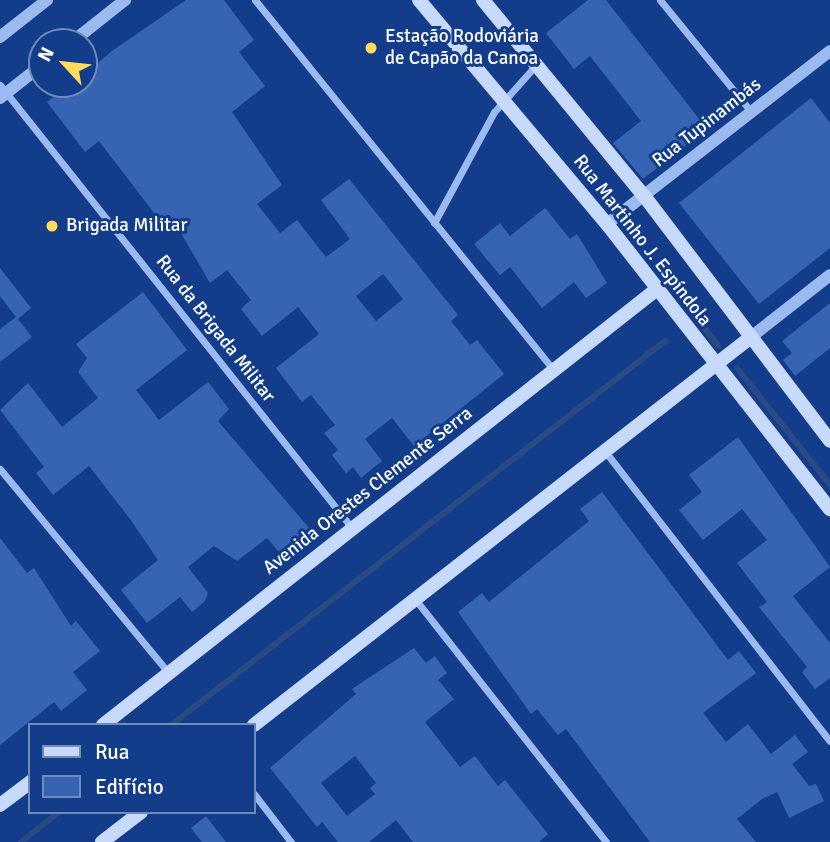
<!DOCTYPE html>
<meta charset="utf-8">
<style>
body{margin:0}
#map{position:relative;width:830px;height:842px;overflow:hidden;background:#133d8a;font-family:Signika,sans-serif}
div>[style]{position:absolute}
.stream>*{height:6px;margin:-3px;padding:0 3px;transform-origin:3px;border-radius:3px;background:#2a4a84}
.building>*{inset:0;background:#3664b2}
.minor>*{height:7px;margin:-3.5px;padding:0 3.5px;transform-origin:3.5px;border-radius:3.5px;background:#9abaf0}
.tertiary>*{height:12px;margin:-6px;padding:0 6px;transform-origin:6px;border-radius:6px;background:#9abaf0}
.secondary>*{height:14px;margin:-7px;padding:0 7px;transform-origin:7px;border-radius:7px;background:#c8dafb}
.dots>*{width:19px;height:19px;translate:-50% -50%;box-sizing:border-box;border:4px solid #133d8a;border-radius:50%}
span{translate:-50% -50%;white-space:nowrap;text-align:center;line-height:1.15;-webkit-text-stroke:6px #133d8a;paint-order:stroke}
.poi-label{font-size:19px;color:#fff}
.left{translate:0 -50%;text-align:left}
.street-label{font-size:19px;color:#fff}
.legend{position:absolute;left:28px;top:723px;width:228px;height:91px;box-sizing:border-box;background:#133d8a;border:2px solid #718bb9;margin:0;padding:9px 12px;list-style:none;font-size:21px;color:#fff}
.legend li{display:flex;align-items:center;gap:14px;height:35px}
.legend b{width:35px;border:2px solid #718bb9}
.north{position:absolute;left:28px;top:28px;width:70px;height:70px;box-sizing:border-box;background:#133d8a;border:2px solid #718bb9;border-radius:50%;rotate:297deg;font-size:19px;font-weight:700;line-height:28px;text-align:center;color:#fff}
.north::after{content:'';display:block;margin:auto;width:24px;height:32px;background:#ffdc59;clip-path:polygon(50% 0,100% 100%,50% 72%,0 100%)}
</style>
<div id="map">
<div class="stream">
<i style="left:697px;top:318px;width:35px;rotate:53deg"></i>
<i style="left:737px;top:368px;width:149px;rotate:51.5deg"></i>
<i style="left:171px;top:725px;width:626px;rotate:-37.86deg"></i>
<i style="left:21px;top:842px;width:48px;rotate:-38.3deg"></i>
</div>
<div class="building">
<i style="clip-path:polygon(evenodd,186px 0,224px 0,254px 40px,239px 52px,265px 86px,232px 112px,282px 185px,257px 204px,280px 233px,297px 220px,326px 257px,350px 239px,321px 200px,349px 179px,458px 315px,451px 321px,470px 345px,477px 340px,504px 374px,414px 446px,392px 418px,365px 439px,382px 461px,361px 478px,353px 467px,346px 473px,332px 455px,338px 450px,324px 433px,335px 425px,311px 395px,302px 402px,276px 368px,319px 334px,298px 307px,262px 336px,241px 309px,251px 300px,227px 270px,210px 283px,175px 223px,167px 230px,99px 141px,85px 152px,47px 102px,69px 84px,84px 84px,84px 75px,112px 51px,186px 0,383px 274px,403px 299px,376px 321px,356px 296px,383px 274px)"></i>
<i style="clip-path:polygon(588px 0,606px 0,707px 129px,643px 179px,613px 143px,641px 121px,590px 56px,574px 69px,546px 33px)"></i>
<i style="clip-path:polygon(811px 98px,830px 123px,830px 248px,759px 304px,679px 203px)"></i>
<i style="clip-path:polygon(545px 208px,570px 239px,577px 234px,607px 283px,586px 298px,574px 282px,542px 308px,510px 267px,500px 275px,474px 244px,500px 223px,510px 236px)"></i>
<i style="clip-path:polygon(0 268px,31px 308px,18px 319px,32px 337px,0 362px,0 329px,16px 317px,0 296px)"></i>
<i style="clip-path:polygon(143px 292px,187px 350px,136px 390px,159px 420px,208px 382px,229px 409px,218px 421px,309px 528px,279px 552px,267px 538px,237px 561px,214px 546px,188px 567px,208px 593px,205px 601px,192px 612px,180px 597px,147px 623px,121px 590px,158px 560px,130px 519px,89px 466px,53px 495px,36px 473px,44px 467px,0 410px,28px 383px,62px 427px,98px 398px,78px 372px,87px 358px,76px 344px)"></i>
<i style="clip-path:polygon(830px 303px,830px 348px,795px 376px,783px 360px,792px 353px,782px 341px)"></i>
<i style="clip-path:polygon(738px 437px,830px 567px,793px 596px,830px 643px,830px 678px,815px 689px,802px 672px,807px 667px,759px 607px,767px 602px,737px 563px,767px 540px,742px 509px,703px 540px,679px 510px,702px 492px,689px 475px)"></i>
<i style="clip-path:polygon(602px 492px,728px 660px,739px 651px,756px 673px,703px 713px,726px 742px,748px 724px,771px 754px,795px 735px,808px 752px,792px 764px,809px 786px,816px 784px,824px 801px,789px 818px,777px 792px,762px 799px,737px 819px,756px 842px,650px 842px,566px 729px,558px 735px,537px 709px,531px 714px,458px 612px,482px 593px,489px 602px,589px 521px,580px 509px)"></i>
<i style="clip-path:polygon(0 538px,27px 573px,34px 568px,71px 626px,76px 621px,100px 651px,73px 672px,87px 690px,61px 711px,54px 702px,0 745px)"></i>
<i style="clip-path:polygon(evenodd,414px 648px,426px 663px,435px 656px,447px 673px,438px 680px,454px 699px,425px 722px,460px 767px,475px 756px,498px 786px,505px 780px,548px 834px,539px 842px,413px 842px,396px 820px,369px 842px,338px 842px,322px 822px,317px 827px,270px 768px,356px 694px,352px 689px,414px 648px,355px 756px,376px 783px,370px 788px,375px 794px,347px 816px,321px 783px,355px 756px)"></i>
<i style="clip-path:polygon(206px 816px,226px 842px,202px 842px,191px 828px)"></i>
</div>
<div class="minor">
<i style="left:255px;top:0;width:474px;rotate:51.1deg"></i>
<i style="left:660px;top:0;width:146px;rotate:50.8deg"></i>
<i style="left:0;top:85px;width:566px;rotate:51.53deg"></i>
<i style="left:434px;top:223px;width:126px;rotate:-61.6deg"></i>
<i style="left:494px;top:112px;width:63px;rotate:-48.2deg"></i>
<i style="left:604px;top:450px;width:368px;rotate:52.2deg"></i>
<i style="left:0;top:469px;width:265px;rotate:50.4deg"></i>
<i style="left:415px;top:599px;width:309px;rotate:51.8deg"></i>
<i style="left:254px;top:794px;width:61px;rotate:52.4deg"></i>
</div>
<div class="tertiary">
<i style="left:0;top:37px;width:60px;rotate:-38.2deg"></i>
<i style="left:72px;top:42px;width:68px;rotate:-38.4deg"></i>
<i style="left:0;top:98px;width:53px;rotate:-38.2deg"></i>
<i style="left:607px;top:224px;width:282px;rotate:-37.8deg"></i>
<i style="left:751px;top:337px;width:100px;rotate:-38.1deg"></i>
</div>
<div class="secondary">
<i style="left:419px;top:0;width:292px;rotate:50deg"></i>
<i style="left:607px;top:224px;width:362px;rotate:52deg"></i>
<i style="left:483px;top:0;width:255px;rotate:50.6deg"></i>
<i style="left:645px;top:197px;width:306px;rotate:52.8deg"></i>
<i style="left:103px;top:725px;width:705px;rotate:-38.2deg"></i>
<i style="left:254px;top:725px;width:631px;rotate:-37.98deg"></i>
<i style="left:0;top:805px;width:38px;rotate:-37deg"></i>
<i style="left:102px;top:842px;width:49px;rotate:-37.6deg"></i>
</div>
<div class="dots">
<i style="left:371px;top:48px;background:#ffdc59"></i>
<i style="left:52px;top:226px;background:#ffdc59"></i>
</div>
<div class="poi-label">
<span class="left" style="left:385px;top:48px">Estação Rodoviária<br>de Capão da Canoa</span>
<span class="left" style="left:66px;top:226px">Brigada Militar</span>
</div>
<div class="street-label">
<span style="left:707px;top:123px;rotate:-38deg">Rua Tupinambás</span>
<span style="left:642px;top:241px;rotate:52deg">Rua Martinho J. Espíndola</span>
<span style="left:215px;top:329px;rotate:52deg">Rua da Brigada Militar</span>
<span style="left:368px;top:491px;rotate:-38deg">Avenida Orestes Clemente Serra</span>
</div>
<ul class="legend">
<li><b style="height:9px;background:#c8dafb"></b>Rua</li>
<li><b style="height:19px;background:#3664b2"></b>Edifício</li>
</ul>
<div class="north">N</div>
</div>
